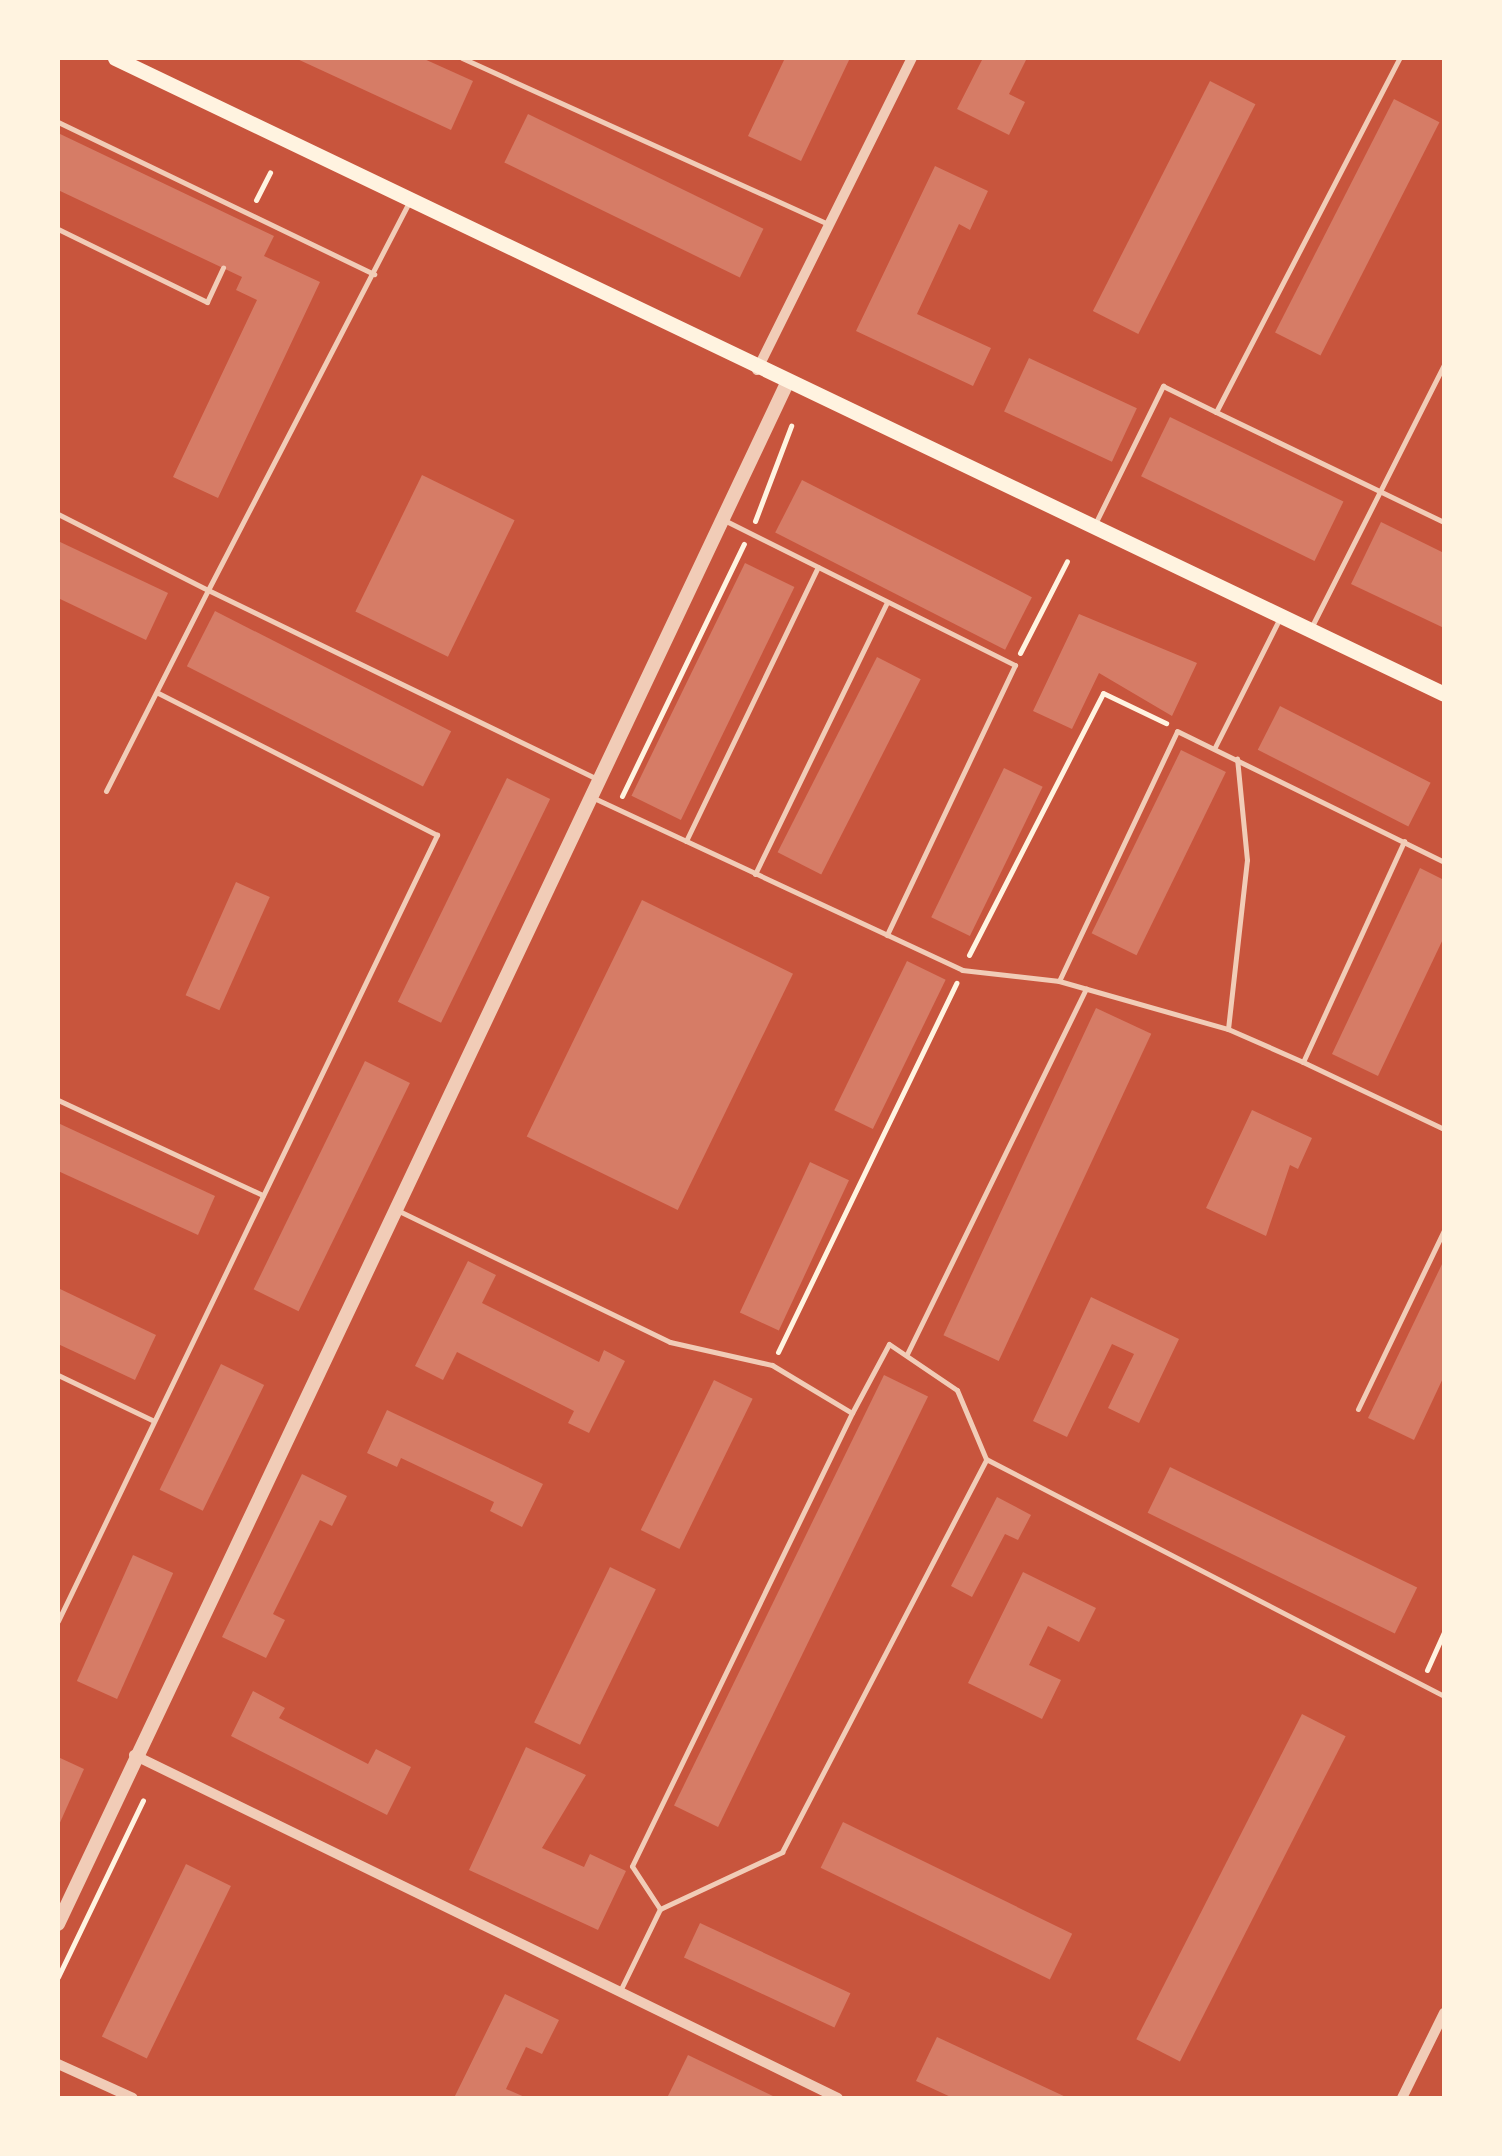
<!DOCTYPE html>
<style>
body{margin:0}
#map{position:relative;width:1502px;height:2156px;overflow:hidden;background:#c8553d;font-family:Arial,sans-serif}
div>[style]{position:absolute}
.building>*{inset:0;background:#d67c66;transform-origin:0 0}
.path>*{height:5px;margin:-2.5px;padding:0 2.5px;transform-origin:2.5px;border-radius:2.5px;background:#fff3e0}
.service>*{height:5px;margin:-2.5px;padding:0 2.5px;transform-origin:2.5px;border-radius:2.5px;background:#f1ccb7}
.minor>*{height:10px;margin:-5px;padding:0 5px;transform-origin:5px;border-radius:5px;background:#f1ccb7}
.tertiary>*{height:14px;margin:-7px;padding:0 7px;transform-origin:7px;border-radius:7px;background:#f1ccb7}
.secondary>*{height:15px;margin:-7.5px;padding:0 7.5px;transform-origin:7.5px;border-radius:7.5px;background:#fff3e0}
span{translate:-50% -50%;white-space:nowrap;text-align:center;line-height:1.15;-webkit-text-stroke:10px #fff3e0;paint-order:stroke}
.frame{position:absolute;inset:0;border:60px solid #fff3e0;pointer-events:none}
</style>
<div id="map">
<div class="building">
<i style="clip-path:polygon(295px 58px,422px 58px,473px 81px,451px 130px)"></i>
<i style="clip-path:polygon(785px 58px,850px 58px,801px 161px,748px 136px)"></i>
<i style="clip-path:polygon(983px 58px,1027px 58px,1009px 94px,1025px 102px,1009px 135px,957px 109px)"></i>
<i style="left:1210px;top:81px;width:51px;height:258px;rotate:27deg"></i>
<i style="left:1394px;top:99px;width:51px;height:262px;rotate:27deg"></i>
<i style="left:528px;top:114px;width:262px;height:54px;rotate:26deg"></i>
<i style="clip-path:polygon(58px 133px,274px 236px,264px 256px,320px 282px,218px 498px,173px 477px,257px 300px,236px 290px,242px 277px,58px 190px)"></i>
<i style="clip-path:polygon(935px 166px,988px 191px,970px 230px,959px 224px,917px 314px,991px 348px,973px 386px,856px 331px)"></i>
<i style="left:1029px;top:358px;width:119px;height:59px;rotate:25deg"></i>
<i style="left:1170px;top:417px;width:193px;height:66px;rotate:26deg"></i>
<i style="left:422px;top:475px;width:103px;height:152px;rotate:26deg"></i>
<i style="left:802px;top:480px;width:258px;height:59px;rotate:27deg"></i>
<i style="clip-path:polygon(1381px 522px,1444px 553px,1444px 628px,1351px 584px)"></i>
<i style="clip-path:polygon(58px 541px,168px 593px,146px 640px,58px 598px)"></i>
<i style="left:745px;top:563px;width:55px;height:259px;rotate:26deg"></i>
<i style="left:215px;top:611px;width:265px;height:62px;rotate:27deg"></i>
<i style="clip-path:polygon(1079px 614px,1197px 663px,1172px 716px,1099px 673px,1072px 729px,1033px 711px)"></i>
<i style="left:877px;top:657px;width:49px;height:219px;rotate:27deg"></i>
<i style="left:1280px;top:706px;width:169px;height:49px;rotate:27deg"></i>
<i style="left:1181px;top:750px;width:50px;height:204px;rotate:26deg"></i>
<i style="left:1004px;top:768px;width:43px;height:166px;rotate:26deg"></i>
<i style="left:507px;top:778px;width:48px;height:249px;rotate:26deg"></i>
<i style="clip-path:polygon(1420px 868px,1444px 880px,1444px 937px,1378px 1076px,1332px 1054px)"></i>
<i style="left:236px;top:882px;width:37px;height:124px;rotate:24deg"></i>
<i style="left:642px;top:900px;width:168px;height:263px;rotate:26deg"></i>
<i style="left:907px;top:961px;width:43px;height:166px;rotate:26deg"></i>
<i style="left:1096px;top:1008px;width:61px;height:361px;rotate:25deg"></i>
<i style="left:365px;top:1061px;width:50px;height:254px;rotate:26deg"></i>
<i style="clip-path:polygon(1252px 1110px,1312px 1138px,1298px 1169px,1290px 1165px,1266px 1236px,1206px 1208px)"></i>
<i style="clip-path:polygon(58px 1123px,215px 1196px,198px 1235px,58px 1171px)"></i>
<i style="left:810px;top:1162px;width:43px;height:166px;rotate:25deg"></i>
<i style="clip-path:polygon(1444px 1260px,1444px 1376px,1414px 1440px,1368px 1418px)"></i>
<i style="clip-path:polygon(468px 1261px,496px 1275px,482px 1303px,599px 1362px,604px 1350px,625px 1361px,589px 1433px,568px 1423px,574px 1411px,457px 1352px,443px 1380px,415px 1366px)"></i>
<i style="clip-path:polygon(58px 1288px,156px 1335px,135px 1380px,58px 1344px)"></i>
<i style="clip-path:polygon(1091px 1297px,1179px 1339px,1139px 1423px,1108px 1408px,1134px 1354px,1112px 1344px,1067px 1437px,1033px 1421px)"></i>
<i style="left:221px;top:1364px;width:48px;height:140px;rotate:26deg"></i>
<i style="left:884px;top:1375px;width:49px;height:479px;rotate:26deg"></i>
<i style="left:714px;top:1380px;width:43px;height:167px;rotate:26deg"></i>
<i style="clip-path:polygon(387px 1410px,543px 1484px,522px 1527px,490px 1511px,494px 1502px,401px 1458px,397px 1467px,367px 1453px)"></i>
<i style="left:1170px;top:1467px;width:275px;height:51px;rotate:26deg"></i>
<i style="clip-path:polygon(302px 1474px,347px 1496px,332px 1526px,320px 1520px,273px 1614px,285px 1620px,266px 1658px,222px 1637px)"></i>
<i style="clip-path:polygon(997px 1497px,1031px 1515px,1018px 1540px,1005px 1534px,972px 1597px,951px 1586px)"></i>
<i style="left:133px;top:1555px;width:44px;height:138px;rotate:24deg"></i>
<i style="left:610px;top:1567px;width:51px;height:173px;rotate:26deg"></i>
<i style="clip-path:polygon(1023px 1572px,1096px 1608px,1079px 1642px,1048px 1626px,1029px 1665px,1061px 1680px,1042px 1719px,968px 1683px)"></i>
<i style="clip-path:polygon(253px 1691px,285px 1708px,279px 1718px,368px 1764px,376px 1749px,411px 1767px,387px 1815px,231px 1736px)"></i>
<i style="left:1302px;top:1714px;width:49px;height:365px;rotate:27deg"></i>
<i style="clip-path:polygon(526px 1747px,586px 1775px,542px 1848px,584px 1867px,590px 1854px,626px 1871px,598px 1930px,469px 1870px)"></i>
<i style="clip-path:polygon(58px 1757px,84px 1769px,58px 1827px)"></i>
<i style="left:843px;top:1822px;width:255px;height:51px;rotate:26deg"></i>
<i style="left:186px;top:1864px;width:50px;height:192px;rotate:26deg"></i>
<i style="left:700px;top:1923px;width:166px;height:38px;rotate:25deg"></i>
<i style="clip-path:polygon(505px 1994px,559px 2020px,542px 2054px,526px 2047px,506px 2089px,527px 2098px,454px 2098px)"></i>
<i style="clip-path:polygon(937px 2037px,1068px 2098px,953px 2098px,916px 2081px)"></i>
<i style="clip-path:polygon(688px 2055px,777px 2098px,667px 2098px)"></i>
</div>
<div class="path">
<i style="left:256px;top:200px;width:31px;rotate:-63deg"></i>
<i style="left:755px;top:521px;width:102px;rotate:-69.2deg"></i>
<i style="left:1020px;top:653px;width:103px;rotate:-62.9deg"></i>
<i style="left:622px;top:796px;width:280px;rotate:-64.2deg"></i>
<i style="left:969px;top:955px;width:294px;rotate:-62.9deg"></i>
<i style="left:1103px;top:693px;width:70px;rotate:25.5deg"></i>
<i style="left:778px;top:1352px;width:410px;rotate:-64.2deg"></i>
<i style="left:1427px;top:1670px;width:42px;rotate:-65.9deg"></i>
<i style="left:58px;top:1977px;width:196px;rotate:-64.3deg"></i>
</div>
<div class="service">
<i style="left:462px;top:58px;width:402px;rotate:24.4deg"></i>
<i style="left:58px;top:122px;width:351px;rotate:25.7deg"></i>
<i style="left:58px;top:229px;width:166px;rotate:26.1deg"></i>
<i style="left:207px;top:302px;width:38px;rotate:-65deg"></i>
<i style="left:1216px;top:412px;width:253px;rotate:25.8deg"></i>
<i style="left:58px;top:514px;width:168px;rotate:26.9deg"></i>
<i style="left:208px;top:590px;width:437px;rotate:-62.6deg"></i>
<i style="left:726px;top:521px;width:323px;rotate:26.5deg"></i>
<i style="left:1015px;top:665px;width:299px;rotate:115.4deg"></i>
<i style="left:1096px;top:522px;width:152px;rotate:-63.8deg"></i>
<i style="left:1163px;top:386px;width:59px;rotate:26.1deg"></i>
<i style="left:1216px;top:412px;width:398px;rotate:-62.6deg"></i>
<i style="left:1311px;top:628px;width:295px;rotate:-63.2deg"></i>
<i style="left:1215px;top:747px;width:142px;rotate:-63.3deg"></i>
<i style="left:106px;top:791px;width:225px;rotate:-63.1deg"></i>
<i style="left:208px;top:590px;width:432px;rotate:25.9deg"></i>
<i style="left:596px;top:799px;width:404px;rotate:25deg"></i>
<i style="left:962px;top:970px;width:98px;rotate:6.5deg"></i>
<i style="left:1059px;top:981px;width:176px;rotate:15.9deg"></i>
<i style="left:1228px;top:1029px;width:82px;rotate:23.7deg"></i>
<i style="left:1303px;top:1062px;width:243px;rotate:-65.4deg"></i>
<i style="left:686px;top:841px;width:304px;rotate:-64.3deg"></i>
<i style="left:755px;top:874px;width:302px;rotate:-64.1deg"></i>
<i style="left:1059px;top:981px;width:276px;rotate:-64.7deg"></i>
<i style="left:1177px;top:731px;width:297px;rotate:26.1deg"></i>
<i style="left:1228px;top:1029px;width:170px;rotate:-83.6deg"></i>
<i style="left:1247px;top:860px;width:102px;rotate:-95.6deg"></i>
<i style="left:1303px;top:1062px;width:156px;rotate:25.4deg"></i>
<i style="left:58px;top:1100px;width:226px;rotate:24.9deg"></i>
<i style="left:399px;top:1211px;width:301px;rotate:25.8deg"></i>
<i style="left:670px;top:1342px;width:105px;rotate:12.7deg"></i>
<i style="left:772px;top:1365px;width:93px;rotate:31deg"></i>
<i style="left:852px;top:1413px;width:78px;rotate:-61.8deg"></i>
<i style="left:889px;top:1344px;width:82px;rotate:34.1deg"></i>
<i style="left:957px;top:1390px;width:75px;rotate:67.2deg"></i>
<i style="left:986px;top:1459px;width:516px;rotate:27.36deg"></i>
<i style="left:907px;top:1354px;width:407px;rotate:-63.9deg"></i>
<i style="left:58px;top:1375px;width:106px;rotate:25.6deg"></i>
<i style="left:1358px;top:1409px;width:199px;rotate:-64.3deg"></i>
<i style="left:58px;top:1621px;width:873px;rotate:-64.26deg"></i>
<i style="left:437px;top:835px;width:313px;rotate:-153deg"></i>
<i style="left:660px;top:1909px;width:135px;rotate:-25deg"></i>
<i style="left:782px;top:1852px;width:442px;rotate:-62.5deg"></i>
<i style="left:620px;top:1991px;width:91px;rotate:-64deg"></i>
<i style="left:660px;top:1909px;width:51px;rotate:-123.1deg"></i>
<i style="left:632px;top:1866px;width:504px;rotate:-64.1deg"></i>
</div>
<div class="minor">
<i style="left:757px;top:370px;width:348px;rotate:-63.6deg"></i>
<i style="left:134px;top:1755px;width:783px;rotate:25.98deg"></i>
<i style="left:58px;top:2064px;width:82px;rotate:24.4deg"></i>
<i style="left:1402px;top:2098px;width:95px;rotate:-63.7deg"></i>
</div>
<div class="tertiary">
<i style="left:58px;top:1924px;width:1702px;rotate:-64.68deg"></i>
</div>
<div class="secondary">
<i style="left:115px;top:58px;width:1473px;rotate:25.57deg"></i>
</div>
<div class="frame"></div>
</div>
